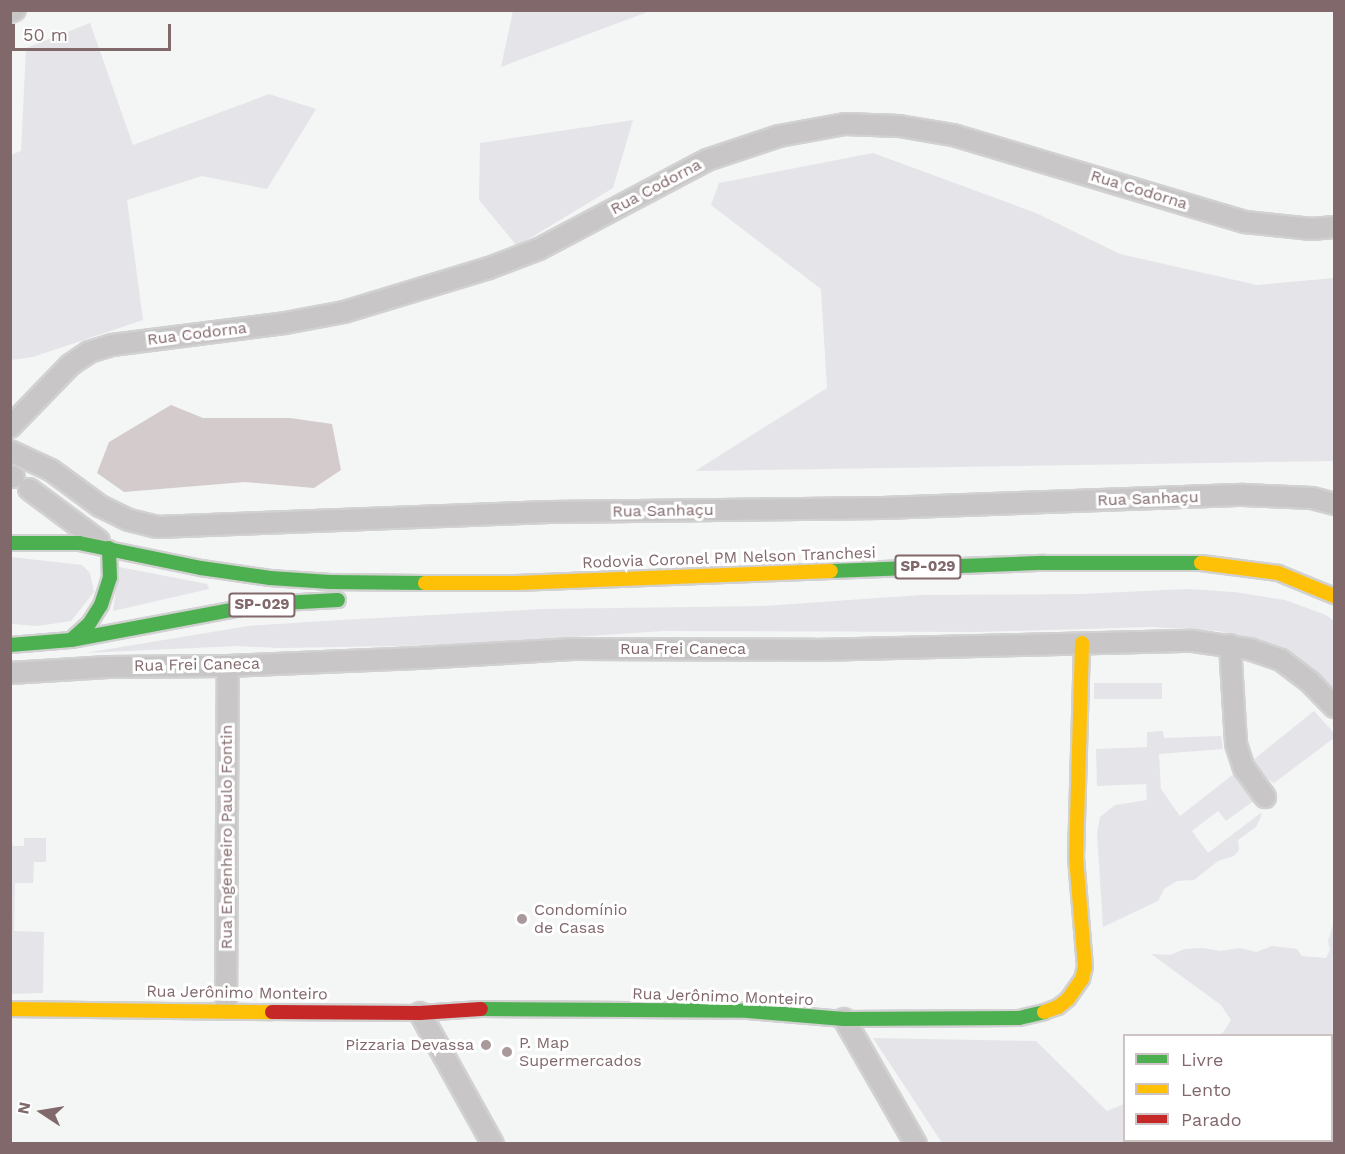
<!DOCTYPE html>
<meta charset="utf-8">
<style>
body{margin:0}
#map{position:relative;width:1345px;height:1154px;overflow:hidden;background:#f4f5f5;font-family:"Work Sans",sans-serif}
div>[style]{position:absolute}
.green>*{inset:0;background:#e5e5e9;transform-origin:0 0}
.water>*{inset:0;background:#d4cbcd}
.roads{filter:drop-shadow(2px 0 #d2d1d1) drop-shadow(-2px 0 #d2d1d1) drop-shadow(0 2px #d2d1d1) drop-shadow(0 -2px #d2d1d1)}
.street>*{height:20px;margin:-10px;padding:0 10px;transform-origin:10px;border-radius:10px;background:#c8c6c6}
.fast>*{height:14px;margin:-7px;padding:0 7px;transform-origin:7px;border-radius:7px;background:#4caf50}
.slow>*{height:14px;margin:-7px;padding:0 7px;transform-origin:7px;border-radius:7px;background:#ffc107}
.jam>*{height:14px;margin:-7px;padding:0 7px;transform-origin:7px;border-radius:7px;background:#c62828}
.dots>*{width:16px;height:16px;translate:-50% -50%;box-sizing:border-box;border:3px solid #fff;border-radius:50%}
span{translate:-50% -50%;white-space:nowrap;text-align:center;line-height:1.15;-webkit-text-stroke:6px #fff;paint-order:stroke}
.shield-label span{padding:2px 4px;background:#fff;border:2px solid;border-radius:4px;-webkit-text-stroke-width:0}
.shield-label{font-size:15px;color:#81686b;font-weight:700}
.street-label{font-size:16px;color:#81686b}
.poi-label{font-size:16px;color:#81686b}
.left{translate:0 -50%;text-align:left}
.right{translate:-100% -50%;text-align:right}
.frame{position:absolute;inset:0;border:12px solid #81686b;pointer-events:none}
.legend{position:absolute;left:1123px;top:1034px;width:210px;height:108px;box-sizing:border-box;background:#fff;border:2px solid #cdc3c4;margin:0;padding:8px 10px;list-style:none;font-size:18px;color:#81686b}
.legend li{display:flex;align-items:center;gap:12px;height:30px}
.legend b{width:30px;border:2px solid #cdc3c4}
.north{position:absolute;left:12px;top:1082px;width:60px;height:60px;-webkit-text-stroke:4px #fff;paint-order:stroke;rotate:282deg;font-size:16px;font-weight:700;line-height:24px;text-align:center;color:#81686b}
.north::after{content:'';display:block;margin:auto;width:21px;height:27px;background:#81686b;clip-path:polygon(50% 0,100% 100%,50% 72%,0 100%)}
.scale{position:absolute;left:12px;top:24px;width:159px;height:27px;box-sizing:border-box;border:3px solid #81686b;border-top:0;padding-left:8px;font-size:18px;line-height:21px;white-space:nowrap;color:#81686b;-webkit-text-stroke:4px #fff;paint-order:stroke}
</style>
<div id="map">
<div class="green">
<i style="clip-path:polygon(513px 11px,513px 10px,650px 11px,501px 67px)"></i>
<i style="clip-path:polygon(90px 23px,133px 145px,269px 94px,316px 109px,267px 189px,202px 176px,127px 200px,143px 320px,33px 357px,11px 360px,10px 155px,21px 151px,26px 48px)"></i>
<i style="clip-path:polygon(633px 120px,613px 188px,517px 246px,479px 200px,480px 143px)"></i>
<i style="clip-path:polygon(873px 153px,1036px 213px,1120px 254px,1257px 285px,1334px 278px,1334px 461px,695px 471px,827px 388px,821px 289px,711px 205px,719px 183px)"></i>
<i style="clip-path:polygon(11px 557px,82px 565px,90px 573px,94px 592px,71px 621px,38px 626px,11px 624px)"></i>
<i style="clip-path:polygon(119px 567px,207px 584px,209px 589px,113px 611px)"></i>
<i style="clip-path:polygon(1187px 589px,1234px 592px,1285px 600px,1326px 615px,1334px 621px,1334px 691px,1311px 667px,1264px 642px,1218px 631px,1151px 627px,978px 632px,664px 631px,458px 645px,277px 648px,238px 646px,85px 653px,248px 626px,340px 620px,543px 609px,764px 606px,921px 595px,1081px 594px)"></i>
<i style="left:1162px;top:683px;width:16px;height:68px;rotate:90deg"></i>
<i style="clip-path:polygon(1314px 711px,1334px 733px,1334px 738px,1274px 783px,1269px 780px,1253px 760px)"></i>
<i style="clip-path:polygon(1163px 731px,1164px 738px,1221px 736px,1223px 749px,1159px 754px,1161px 789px,1180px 816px,1235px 773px,1255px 800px,1226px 821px,1218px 811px,1192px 831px,1208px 853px,1262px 812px,1260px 819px,1256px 827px,1238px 840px,1239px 850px,1234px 856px,1218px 861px,1194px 880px,1177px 881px,1164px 889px,1158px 901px,1103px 927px,1097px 833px,1100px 817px,1115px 805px,1147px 800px,1146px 784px,1097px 786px,1096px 749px,1147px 747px,1147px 732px)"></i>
<i style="clip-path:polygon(11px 837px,13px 846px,24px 846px,24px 838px,46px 838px,46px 862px,34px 862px,33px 883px,15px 883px,14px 931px,44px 932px,43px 993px,11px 994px)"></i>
<i style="clip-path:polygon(1334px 922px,1334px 1075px,1332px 1080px,1332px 1036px,1217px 1035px,1223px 1033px,1231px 1020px,1221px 1005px,1151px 954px,1170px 955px,1185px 949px,1203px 948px,1220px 951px,1240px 948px,1256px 952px,1272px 946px,1297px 949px,1302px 956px,1326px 958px,1330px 950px,1328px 941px)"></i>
<i style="clip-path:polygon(873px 1038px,1036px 1041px,1107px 1111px,1124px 1104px,1124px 1140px,1182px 1141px,1184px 1143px,942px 1143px)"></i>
</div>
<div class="water">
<i style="clip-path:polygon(171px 405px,203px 418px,290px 418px,332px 424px,341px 470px,314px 488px,245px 482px,124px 492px,97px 473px,109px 442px)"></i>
</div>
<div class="roads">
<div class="street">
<i style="left:10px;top:12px;width:5px;rotate:-22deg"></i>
<i style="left:10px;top:427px;width:86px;rotate:-45.9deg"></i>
<i style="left:70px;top:365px;width:23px;rotate:-34deg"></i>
<i style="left:89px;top:352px;width:24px;rotate:-17deg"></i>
<i style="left:112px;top:345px;width:174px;rotate:-7.2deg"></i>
<i style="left:285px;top:323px;width:60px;rotate:-10.6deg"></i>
<i style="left:344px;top:312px;width:152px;rotate:-16.9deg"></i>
<i style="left:489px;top:268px;width:53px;rotate:-20.8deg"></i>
<i style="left:539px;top:249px;width:190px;rotate:-27.9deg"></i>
<i style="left:707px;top:160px;width:76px;rotate:-18.4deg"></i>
<i style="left:779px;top:136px;width:67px;rotate:-10.3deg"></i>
<i style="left:845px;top:124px;width:54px;rotate:2.1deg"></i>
<i style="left:899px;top:126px;width:55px;rotate:9.5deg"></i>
<i style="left:953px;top:135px;width:305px;rotate:16.6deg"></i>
<i style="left:1245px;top:222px;width:67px;rotate:6deg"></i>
<i style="left:1312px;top:229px;width:22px;rotate:-5deg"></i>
<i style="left:10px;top:451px;width:45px;rotate:24.9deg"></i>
<i style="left:51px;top:470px;width:61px;rotate:36.3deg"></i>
<i style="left:100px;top:506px;width:32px;rotate:26deg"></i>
<i style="left:129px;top:520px;width:29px;rotate:14deg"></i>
<i style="left:157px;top:527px;width:392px;rotate:-2.2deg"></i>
<i style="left:549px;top:512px;width:334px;rotate:-0.7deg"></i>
<i style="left:883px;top:508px;width:361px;rotate:-2.1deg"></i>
<i style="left:1244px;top:495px;width:68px;rotate:2.5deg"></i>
<i style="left:1312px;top:498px;width:23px;rotate:15deg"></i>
<i style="left:10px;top:476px;width:4px;rotate:14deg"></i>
<i style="left:29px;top:489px;width:87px;rotate:36.6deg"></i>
<i style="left:1230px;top:645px;width:99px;rotate:86.5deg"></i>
<i style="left:1236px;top:744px;width:25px;rotate:72deg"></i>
<i style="left:1244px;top:768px;width:36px;rotate:54deg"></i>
<i style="left:10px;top:673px;width:98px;rotate:-3.5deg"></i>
<i style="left:108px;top:667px;width:120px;rotate:-0.5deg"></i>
<i style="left:228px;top:666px;width:190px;rotate:-2.4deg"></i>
<i style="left:418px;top:658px;width:155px;rotate:-3.3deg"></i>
<i style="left:573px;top:649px;width:242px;rotate:0.2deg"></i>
<i style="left:815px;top:650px;width:378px;rotate:-1.4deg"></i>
<i style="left:1193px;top:641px;width:57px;rotate:8.1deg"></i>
<i style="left:1249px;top:649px;width:34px;rotate:19deg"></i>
<i style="left:1281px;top:660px;width:36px;rotate:37deg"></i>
<i style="left:1310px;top:682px;width:35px;rotate:46deg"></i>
<i style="left:226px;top:1009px;width:343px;rotate:-89.7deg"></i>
<i style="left:420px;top:1013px;width:150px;rotate:60.9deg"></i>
<i style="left:844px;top:1019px;width:144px;rotate:60.1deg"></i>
<i style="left:1332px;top:1113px;width:3px;rotate:-45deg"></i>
<i style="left:1302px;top:1144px;width:4px;rotate:-63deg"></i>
</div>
<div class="fast">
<i style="left:10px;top:543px;width:69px"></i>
<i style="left:79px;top:543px;width:125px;rotate:11.6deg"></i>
<i style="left:201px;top:568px;width:70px;rotate:8.2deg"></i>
<i style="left:270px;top:578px;width:60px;rotate:3.8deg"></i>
<i style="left:330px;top:582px;width:95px;rotate:0.6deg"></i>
<i style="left:831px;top:571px;width:213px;rotate:-2.2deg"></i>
<i style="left:1044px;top:563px;width:157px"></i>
<i style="left:71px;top:640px;width:24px;rotate:-42deg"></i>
<i style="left:89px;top:624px;width:22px;rotate:-58deg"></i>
<i style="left:101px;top:605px;width:28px;rotate:-72deg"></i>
<i style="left:110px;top:578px;width:30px;rotate:-92deg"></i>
<i style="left:10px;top:645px;width:61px;rotate:-4.7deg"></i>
<i style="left:71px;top:640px;width:196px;rotate:-10.6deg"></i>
<i style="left:264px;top:604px;width:74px;rotate:-3.1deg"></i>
<i style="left:481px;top:1009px;width:267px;rotate:0.4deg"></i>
<i style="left:748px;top:1011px;width:96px;rotate:4.8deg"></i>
<i style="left:844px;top:1019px;width:175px;rotate:-0.3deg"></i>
<i style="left:1019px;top:1018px;width:26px;rotate:-13deg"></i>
</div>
<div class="slow">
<i style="left:1201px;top:563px;width:78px;rotate:7.4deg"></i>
<i style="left:1278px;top:573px;width:61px;rotate:22.3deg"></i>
<i style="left:425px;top:583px;width:91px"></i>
<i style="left:516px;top:583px;width:315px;rotate:-2.2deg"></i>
<i style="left:10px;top:1009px;width:262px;rotate:0.7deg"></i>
<i style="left:1044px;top:1012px;width:15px;rotate:-20deg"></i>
<i style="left:1058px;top:1007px;width:13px;rotate:-39deg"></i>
<i style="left:1068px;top:999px;width:24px;rotate:-55deg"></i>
<i style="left:1082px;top:979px;width:12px;rotate:-76deg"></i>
<i style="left:1085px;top:967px;width:109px;rotate:-94.7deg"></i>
<i style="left:1076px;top:858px;width:215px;rotate:-88.4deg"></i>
</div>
<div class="jam">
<i style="left:272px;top:1012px;width:148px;rotate:0.4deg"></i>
<i style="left:420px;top:1013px;width:61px;rotate:-3.8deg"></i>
</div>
</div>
<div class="dots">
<i style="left:522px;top:919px;background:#a9999b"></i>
<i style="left:486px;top:1045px;background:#a9999b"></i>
<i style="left:507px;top:1052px;background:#a9999b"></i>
</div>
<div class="shield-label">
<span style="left:928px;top:567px">SP-029</span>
<span style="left:262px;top:605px">SP-029</span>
</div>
<div class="street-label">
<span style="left:656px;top:187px;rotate:-28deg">Rua Codorna</span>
<span style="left:1139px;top:190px;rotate:17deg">Rua Codorna</span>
<span style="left:197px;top:334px;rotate:-7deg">Rua Codorna</span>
<span style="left:1148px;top:499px;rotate:-2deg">Rua Sanhaçu</span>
<span style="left:663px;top:511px;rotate:-1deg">Rua Sanhaçu</span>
<span style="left:729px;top:558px;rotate:-2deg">Rodovia Coronel PM Nelson Tranchesi</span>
<span style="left:683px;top:649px">Rua Frei Caneca</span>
<span style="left:197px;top:665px;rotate:-1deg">Rua Frei Caneca</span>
<span style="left:227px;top:837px;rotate:-90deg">Rua Engenheiro Paulo Fontin</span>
<span style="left:237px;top:993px;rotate:1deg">Rua Jerônimo Monteiro</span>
<span style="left:723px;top:997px;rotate:2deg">Rua Jerônimo Monteiro</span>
</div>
<div class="poi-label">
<span class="left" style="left:534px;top:919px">Condomínio<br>de Casas</span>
<span class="left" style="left:519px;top:1052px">P. Map<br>Supermercados</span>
<span class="right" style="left:474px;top:1045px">Pizzaria Devassa</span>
</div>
<div class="frame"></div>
<ul class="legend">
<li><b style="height:8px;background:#4caf50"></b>Livre</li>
<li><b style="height:8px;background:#ffc107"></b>Lento</li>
<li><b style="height:8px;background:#c62828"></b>Parado</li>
</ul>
<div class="north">N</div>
<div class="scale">50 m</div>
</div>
